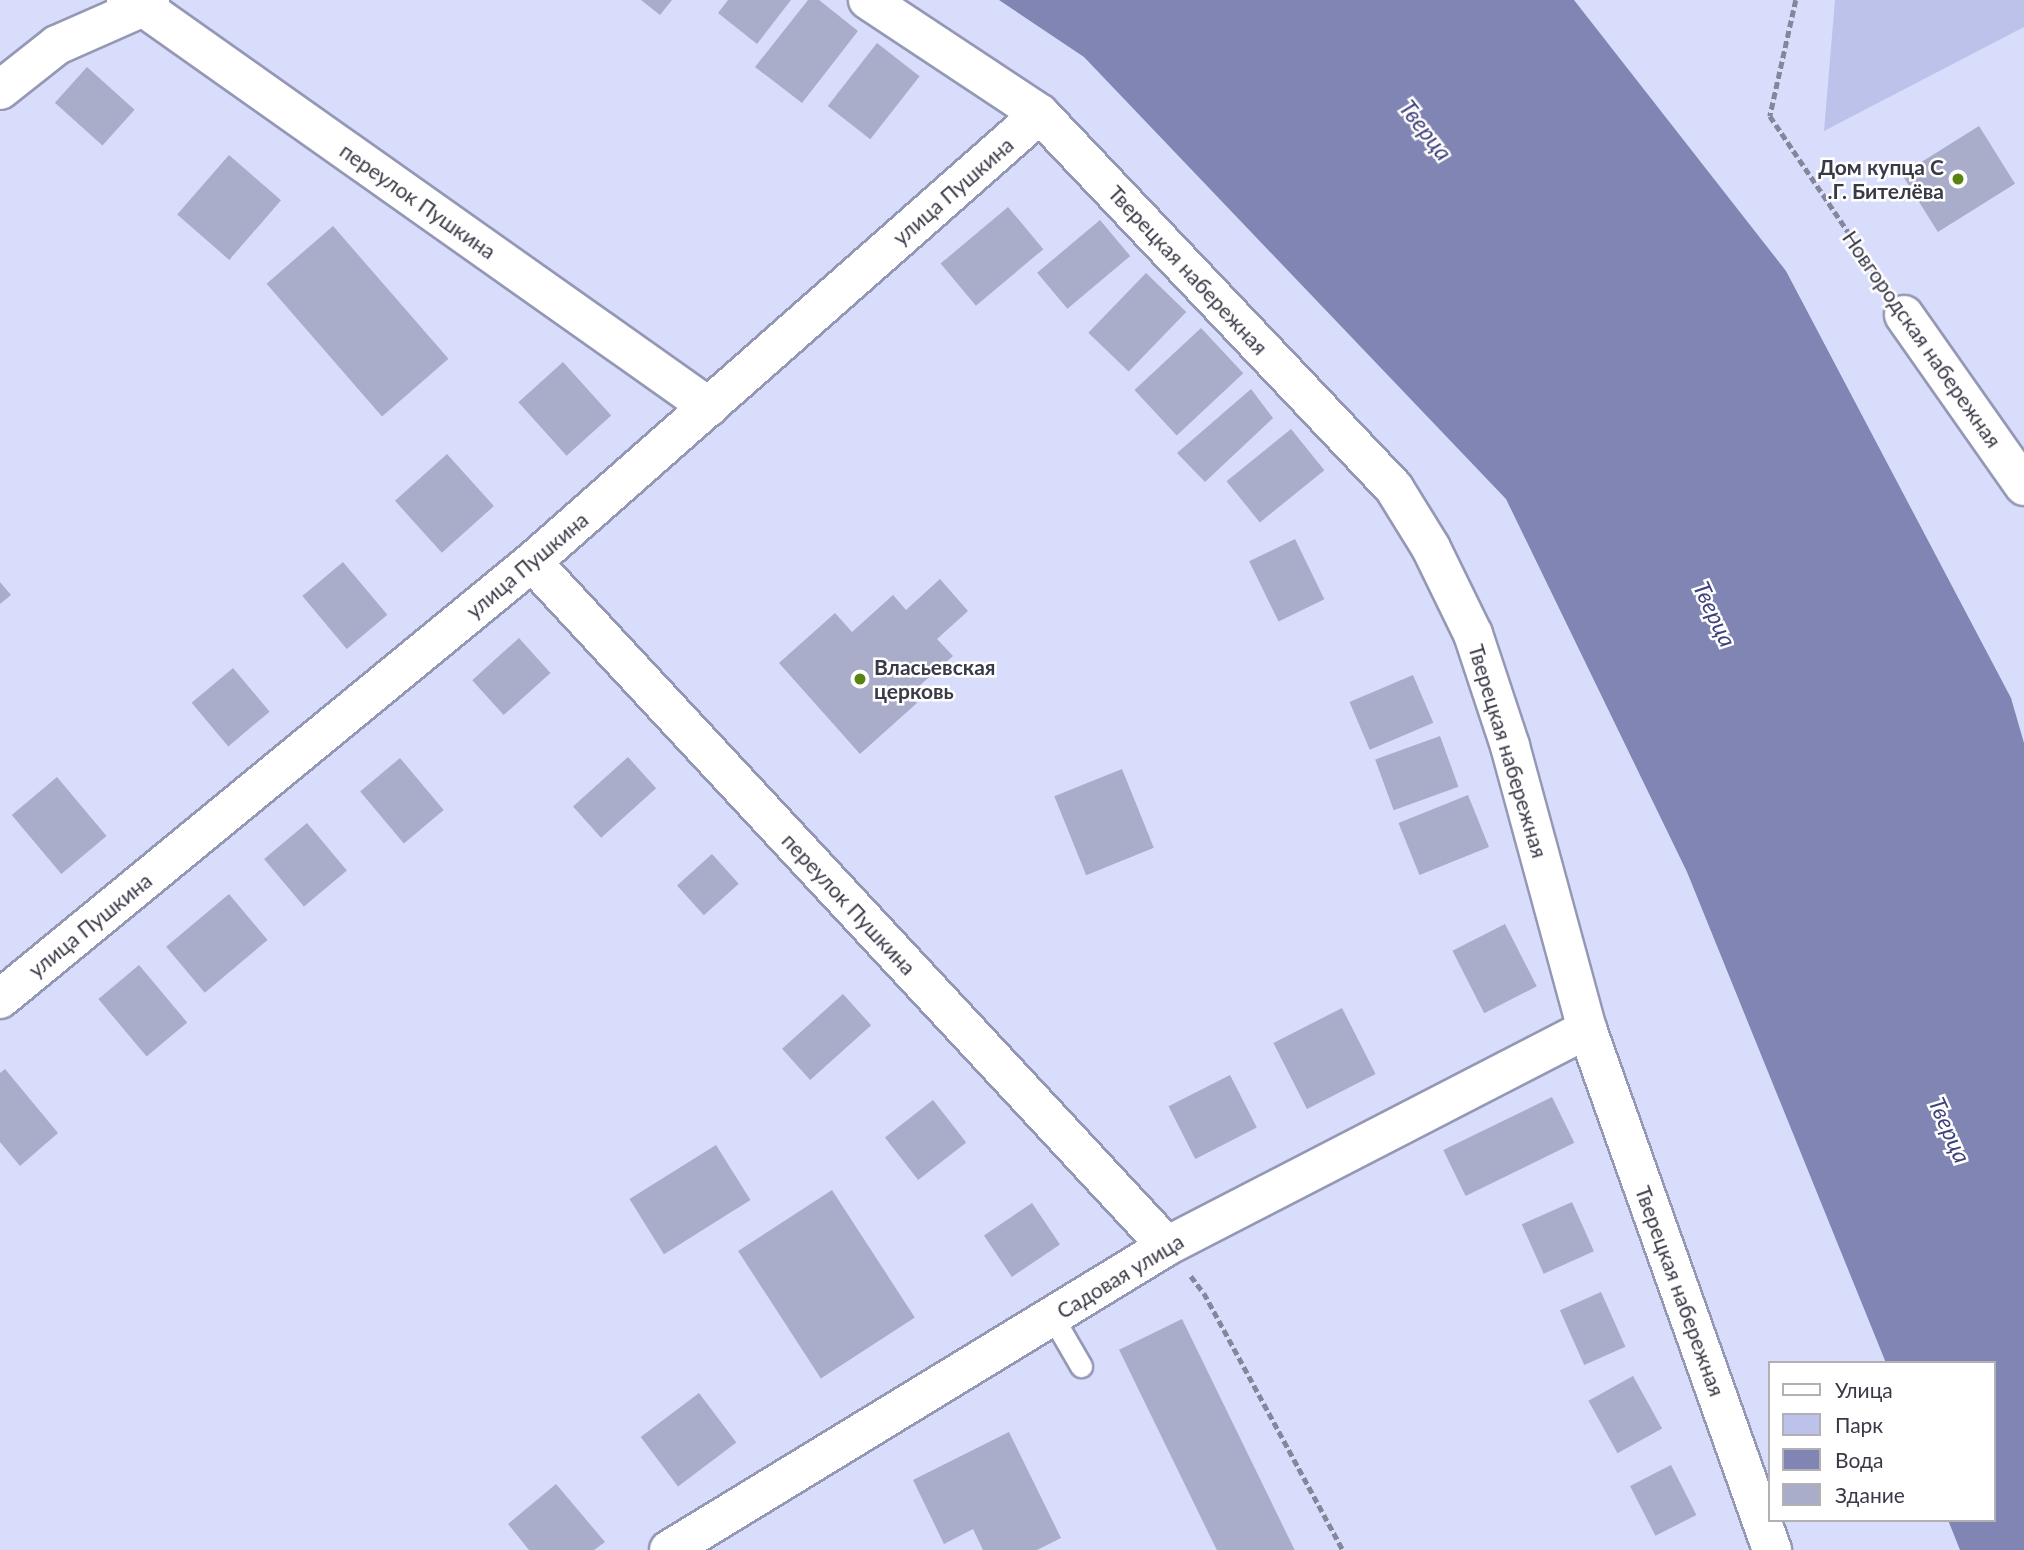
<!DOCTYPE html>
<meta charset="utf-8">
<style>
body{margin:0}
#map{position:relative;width:2024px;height:1550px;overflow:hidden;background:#d9ddfc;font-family:Lato,sans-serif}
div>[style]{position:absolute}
.green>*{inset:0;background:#bdc2ea}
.water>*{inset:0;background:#8185b3}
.building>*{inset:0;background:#a9adca;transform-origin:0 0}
.path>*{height:4.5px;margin-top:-2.25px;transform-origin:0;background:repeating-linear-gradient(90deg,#84869c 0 7px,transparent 0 10.5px)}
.roads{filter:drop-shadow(2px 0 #9598b5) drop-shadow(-2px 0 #9598b5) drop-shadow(0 2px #9598b5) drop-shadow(0 -2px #9598b5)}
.lane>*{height:21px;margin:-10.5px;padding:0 10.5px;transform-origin:10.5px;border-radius:10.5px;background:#fff}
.street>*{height:38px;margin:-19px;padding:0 19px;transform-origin:19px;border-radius:19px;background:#fff}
.dots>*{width:19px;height:19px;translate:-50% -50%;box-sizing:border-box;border:4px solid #fff;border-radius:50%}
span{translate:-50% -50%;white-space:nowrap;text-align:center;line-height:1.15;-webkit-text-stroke:5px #fff;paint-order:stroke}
.poi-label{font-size:21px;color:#393a47;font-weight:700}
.right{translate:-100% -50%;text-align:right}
.left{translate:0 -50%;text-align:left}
.street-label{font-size:21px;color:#393a47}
.water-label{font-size:23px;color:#40427e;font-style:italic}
.legend{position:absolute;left:1768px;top:1361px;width:228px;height:161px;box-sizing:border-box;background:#fff;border:2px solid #b0b0b5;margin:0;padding:9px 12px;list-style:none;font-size:21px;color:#393a47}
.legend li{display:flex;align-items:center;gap:14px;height:35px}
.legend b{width:35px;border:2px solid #b0b0b5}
</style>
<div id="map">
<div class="green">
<i style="clip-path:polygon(1835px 0,2024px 0,2024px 27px,1824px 131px)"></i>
</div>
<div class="water">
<i style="clip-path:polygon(999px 0,1574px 0,1786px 271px,2011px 698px,2024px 743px,2024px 1550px,1960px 1550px,1948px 1520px,1994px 1520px,1994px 1363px,1886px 1363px,1687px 872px,1506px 499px,1084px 57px)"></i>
</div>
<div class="building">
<i style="clip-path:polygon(641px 0,672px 0,660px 15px)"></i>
<i style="clip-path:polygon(728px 0,791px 0,757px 44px,718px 13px)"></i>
<i style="clip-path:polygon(808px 0,819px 0,858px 31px,802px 103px,755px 67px)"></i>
<i style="left:877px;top:43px;width:54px;height:80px;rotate:38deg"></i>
<i style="left:87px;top:67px;width:64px;height:48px;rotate:42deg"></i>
<i style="left:1979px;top:126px;width:68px;height:91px;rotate:58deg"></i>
<i style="left:229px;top:155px;width:69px;height:79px;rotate:41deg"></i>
<i style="left:1008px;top:207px;width:55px;height:88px;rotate:50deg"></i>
<i style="left:1100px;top:220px;width:47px;height:82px;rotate:50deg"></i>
<i style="left:333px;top:226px;width:176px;height:88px;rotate:49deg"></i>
<i style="left:1146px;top:273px;width:56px;height:83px;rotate:44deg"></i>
<i style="left:1201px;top:328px;width:62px;height:91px;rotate:47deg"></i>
<i style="left:563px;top:362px;width:72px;height:60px;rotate:48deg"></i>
<i style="clip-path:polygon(1251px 389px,1273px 418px,1205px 482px,1177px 453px)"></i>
<i style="left:1291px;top:429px;width:53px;height:83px;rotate:51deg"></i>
<i style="left:447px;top:454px;width:70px;height:70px;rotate:48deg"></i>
<i style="left:1295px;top:539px;width:67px;height:51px;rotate:64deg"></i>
<i style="left:343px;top:562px;width:69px;height:53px;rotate:50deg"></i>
<i style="clip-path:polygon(940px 579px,968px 611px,937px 639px,953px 656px,909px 695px,917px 703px,860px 754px,779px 663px,835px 613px,852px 632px,893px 595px,906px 610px)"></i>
<i style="clip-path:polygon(0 582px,11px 595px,0 604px)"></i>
<i style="left:519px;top:638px;width:47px;height:63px;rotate:48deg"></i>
<i style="left:233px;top:668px;width:57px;height:54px;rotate:50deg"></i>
<i style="left:1413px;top:675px;width:52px;height:69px;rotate:67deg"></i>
<i style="left:1440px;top:736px;width:54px;height:69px;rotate:70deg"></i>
<i style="left:628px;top:757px;width:42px;height:74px;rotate:48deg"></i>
<i style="left:400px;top:758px;width:68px;height:52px;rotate:50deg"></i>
<i style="left:1122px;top:769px;width:85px;height:73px;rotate:68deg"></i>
<i style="left:57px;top:777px;width:77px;height:59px;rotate:50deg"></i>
<i style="left:1468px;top:795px;width:56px;height:75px;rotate:68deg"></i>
<i style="left:307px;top:823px;width:62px;height:56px;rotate:50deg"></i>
<i style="left:712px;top:854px;width:40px;height:47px;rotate:48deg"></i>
<i style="left:229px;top:894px;width:60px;height:82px;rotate:50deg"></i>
<i style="left:1505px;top:924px;width:70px;height:59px;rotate:63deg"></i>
<i style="left:139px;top:965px;width:75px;height:53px;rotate:50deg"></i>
<i style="left:843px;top:994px;width:42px;height:82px;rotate:48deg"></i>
<i style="left:1342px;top:1008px;width:74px;height:77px;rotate:63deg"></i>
<i style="clip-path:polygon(5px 1069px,58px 1133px,20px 1166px,0 1142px,0 1073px)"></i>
<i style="left:1230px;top:1075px;width:59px;height:69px;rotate:63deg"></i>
<i style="left:1552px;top:1097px;width:51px;height:121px;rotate:64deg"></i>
<i style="left:933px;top:1100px;width:54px;height:61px;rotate:52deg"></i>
<i style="left:716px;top:1145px;width:65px;height:102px;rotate:58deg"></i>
<i style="left:832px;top:1190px;width:152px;height:112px;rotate:57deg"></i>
<i style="left:1572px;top:1202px;width:54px;height:55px;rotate:66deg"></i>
<i style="left:1032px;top:1203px;width:50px;height:58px;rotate:56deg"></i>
<i style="left:1601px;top:1292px;width:60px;height:45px;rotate:66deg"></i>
<i style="left:1182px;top:1319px;width:258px;height:70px;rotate:64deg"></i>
<i style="left:1633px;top:1376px;width:60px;height:51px;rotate:61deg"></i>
<i style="left:699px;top:1393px;width:62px;height:73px;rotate:53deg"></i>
<i style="clip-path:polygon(1009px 1432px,1061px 1538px,1037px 1550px,983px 1550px,973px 1529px,944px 1544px,913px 1480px)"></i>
<i style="left:1671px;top:1465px;width:56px;height:46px;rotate:63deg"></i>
<i style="clip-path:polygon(556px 1484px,605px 1542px,594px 1550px,529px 1550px,508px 1524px)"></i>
</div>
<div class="path">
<i style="left:1796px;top:0;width:119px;rotate:102.6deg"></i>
<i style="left:1770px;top:116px;width:204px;rotate:56deg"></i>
<i style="left:1191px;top:1276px;width:21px;rotate:53deg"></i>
<i style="left:1204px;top:1293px;width:292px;rotate:61.6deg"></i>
</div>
<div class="roads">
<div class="lane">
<i style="left:1052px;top:1316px;width:58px;rotate:59.9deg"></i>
</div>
<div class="street">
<i style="left:126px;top:0;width:18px;rotate:22deg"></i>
<i style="left:143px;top:7px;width:693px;rotate:35.25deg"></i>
<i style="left:868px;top:0;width:206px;rotate:33.5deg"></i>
<i style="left:1040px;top:114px;width:515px;rotate:46.57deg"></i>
<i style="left:1394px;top:488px;width:70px;rotate:58.3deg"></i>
<i style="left:1431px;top:548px;width:96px;rotate:64deg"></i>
<i style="left:1473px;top:634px;width:118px;rotate:71.7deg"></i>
<i style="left:1510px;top:746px;width:293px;rotate:74.8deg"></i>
<i style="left:1587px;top:1029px;width:553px;rotate:70.45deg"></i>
<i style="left:0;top:90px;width:73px;rotate:-38.3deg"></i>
<i style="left:57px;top:45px;width:94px;rotate:-23.8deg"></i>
<i style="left:143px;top:7px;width:10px;rotate:-45deg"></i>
<i style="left:1904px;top:315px;width:209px;rotate:54.9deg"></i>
<i style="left:532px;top:562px;width:933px;rotate:47.13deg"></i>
<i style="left:0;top:999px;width:688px;rotate:-39.4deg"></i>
<i style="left:532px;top:562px;width:677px;rotate:-41.41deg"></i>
<i style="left:669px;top:1550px;width:583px;rotate:-31.4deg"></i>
<i style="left:1167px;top:1246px;width:473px;rotate:-27.3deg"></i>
</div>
</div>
<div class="dots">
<i style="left:1958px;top:179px;background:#588512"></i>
<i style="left:860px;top:679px;background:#588512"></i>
</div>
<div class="poi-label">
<span class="right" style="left:1944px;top:179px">Дом купца С<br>.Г. Бителёва</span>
<span class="left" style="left:874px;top:679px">Власьевская<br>церковь</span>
</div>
<div class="street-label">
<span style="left:953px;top:191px;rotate:-41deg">улица Пушкина</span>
<span style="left:418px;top:201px;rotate:35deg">переулок Пушкина</span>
<span style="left:1188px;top:270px;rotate:47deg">Тверецкая набережная</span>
<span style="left:1922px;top:339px;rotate:55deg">Новгородская набережная</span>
<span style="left:527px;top:565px;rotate:-40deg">улица Пушкина</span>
<span style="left:1508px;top:751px;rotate:73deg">Тверецкая набережная</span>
<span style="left:849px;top:904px;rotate:47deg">переулок Пушкина</span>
<span style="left:90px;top:925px;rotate:-39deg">улица Пушкина</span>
<span style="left:1120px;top:1276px;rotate:-31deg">Садовая улица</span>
<span style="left:1680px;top:1291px;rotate:70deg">Тверецкая набережная</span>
</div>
<div class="water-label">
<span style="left:1426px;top:130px;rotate:52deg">Тверца</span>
<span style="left:1715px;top:614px;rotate:65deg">Тверца</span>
<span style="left:1950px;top:1130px;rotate:66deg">Тверца</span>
</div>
<ul class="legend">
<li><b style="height:9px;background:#fff"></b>Улица</li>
<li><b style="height:19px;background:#bdc2ea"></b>Парк</li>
<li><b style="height:19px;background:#8185b3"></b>Вода</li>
<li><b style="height:19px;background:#a9adca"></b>Здание</li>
</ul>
</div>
